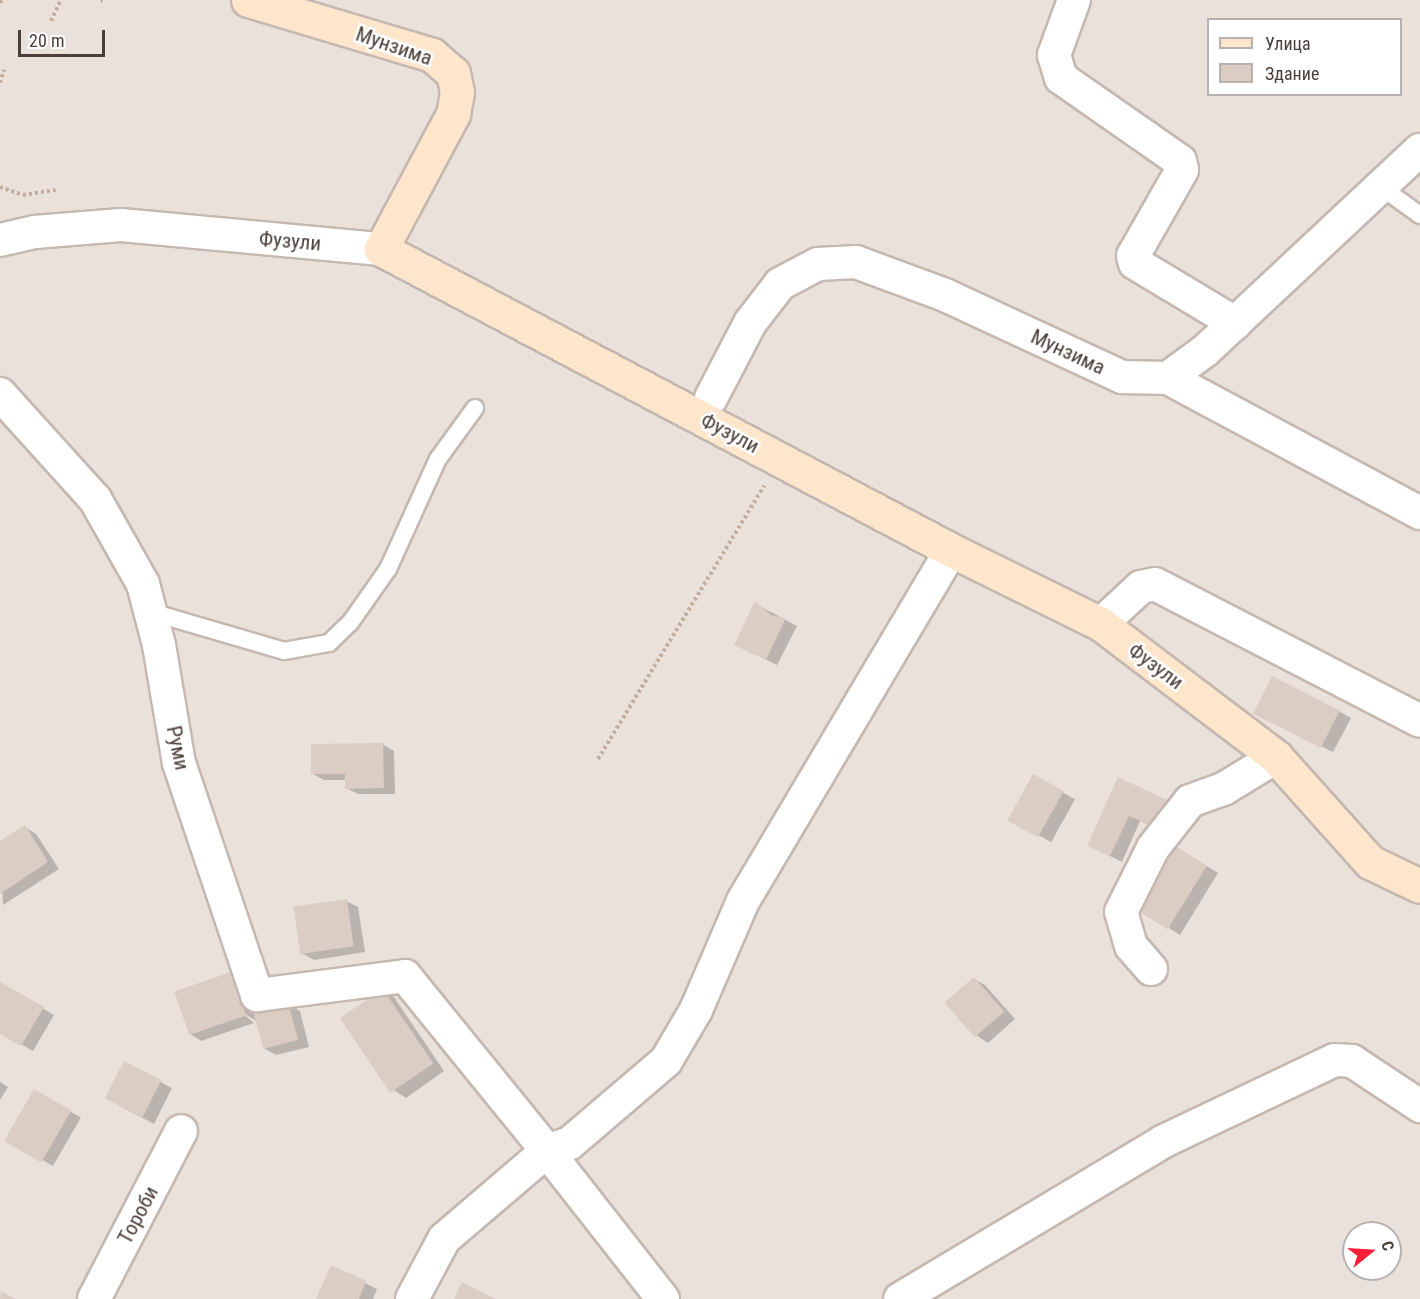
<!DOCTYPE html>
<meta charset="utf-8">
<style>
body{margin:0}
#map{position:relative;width:1420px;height:1299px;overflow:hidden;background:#f6f0ec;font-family:"Roboto Condensed",sans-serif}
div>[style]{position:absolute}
.residential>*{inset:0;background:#eae1da}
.shadow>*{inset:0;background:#0003;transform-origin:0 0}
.building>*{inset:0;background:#dbccc4;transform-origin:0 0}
.path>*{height:4px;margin-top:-2px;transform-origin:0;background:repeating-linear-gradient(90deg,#c3ad9f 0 3px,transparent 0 6px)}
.roads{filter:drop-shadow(2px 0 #c5b8b1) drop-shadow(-2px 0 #c5b8b1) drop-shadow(0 2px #c5b8b1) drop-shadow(0 -2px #c5b8b1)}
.lane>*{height:16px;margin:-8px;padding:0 8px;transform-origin:8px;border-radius:8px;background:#fff}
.street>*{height:32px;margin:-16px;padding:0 16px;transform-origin:16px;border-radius:16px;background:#fff}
.secondary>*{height:33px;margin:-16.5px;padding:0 16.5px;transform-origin:16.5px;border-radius:16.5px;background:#fee6cd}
span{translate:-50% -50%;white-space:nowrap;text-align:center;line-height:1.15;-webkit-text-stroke:5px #fff;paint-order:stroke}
.street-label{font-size:21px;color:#4b3f39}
.legend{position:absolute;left:1207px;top:18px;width:195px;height:78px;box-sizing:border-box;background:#fff;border:2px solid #b7b2b0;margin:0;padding:8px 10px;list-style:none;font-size:18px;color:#4b3f39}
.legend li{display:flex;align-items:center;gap:12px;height:30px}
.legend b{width:30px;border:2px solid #b7b2b0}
.north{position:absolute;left:1342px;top:1221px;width:60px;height:60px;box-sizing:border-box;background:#fff;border:2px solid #b7b2b0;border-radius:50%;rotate:72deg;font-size:16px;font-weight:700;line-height:24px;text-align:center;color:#4b3f39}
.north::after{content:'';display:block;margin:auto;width:21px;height:27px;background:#f91f38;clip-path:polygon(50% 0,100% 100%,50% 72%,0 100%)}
.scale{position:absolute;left:18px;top:30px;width:87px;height:27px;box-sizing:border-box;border:3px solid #4b3f39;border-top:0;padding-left:8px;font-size:18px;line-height:21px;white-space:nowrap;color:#4b3f39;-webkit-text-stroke:4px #fff;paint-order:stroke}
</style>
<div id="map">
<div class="residential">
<i style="clip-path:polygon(evenodd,0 0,1420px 0,1420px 1299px,0 1299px,0 0,1208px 20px,1400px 20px,1400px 94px,1208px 94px,1208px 20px,0 0,1354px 1233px,1390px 1233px,1390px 1269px,1354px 1269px,1354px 1233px)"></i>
</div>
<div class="shadow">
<i style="clip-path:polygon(756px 604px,797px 626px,777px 665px,747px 650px)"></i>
<i style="clip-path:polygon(1339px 711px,1351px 718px,1333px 752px,1267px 719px)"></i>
<i style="clip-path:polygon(382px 744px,394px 751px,395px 794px,358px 794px,346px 788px,346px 780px,324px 780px,313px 774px)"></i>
<i style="left:1033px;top:776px;width:48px;height:49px;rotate:29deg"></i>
<i style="clip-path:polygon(1119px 779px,1170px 835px,1140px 821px,1122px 862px,1100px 851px)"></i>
<i style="clip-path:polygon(25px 827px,36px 834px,59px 869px,3px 905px,0 843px)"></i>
<i style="clip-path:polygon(1185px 853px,1218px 873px,1180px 935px,1169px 928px)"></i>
<i style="clip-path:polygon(346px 901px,358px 907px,365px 952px,314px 960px,302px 953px)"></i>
<i style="clip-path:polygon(231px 974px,243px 981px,253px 1013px,288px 1004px,300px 1011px,309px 1047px,276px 1055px,265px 1049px,258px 1022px,240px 1011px,254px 1023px,201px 1041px,190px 1034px)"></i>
<i style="clip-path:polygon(974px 979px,985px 985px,1015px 1019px,988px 1043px,977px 1036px)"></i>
<i style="clip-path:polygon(0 983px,54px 1015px,33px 1051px,0 1032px)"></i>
<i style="clip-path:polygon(383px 991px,394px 997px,444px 1071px,406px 1098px,395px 1091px)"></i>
<i style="clip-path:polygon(124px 1063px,172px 1088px,154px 1124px,118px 1105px)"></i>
<i style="clip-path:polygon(0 1082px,8px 1087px,0 1100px)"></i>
<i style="left:35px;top:1091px;width:53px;height:56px;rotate:30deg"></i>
<i style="clip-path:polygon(332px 1267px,377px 1289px,373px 1299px,318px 1299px)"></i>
</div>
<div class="building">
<i style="clip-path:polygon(755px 601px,771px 615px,786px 618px,766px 660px,734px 645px)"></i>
<i style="left:1272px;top:676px;width:76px;height:42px;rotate:27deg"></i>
<i style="clip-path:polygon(383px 743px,384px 788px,345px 789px,345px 774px,311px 774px,311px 744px)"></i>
<i style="left:1033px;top:774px;width:35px;height:53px;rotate:29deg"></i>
<i style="clip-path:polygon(1118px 777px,1171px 802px,1159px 829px,1129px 816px,1110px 856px,1087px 846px)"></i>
<i style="clip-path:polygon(25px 825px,48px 862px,0 894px,0 841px)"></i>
<i style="left:1174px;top:845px;width:39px;height:75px;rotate:32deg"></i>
<i style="left:347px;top:899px;width:48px;height:54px;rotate:82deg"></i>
<i style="left:231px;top:972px;width:46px;height:60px;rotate:71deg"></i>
<i style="left:974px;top:977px;width:46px;height:39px;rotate:49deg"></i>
<i style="clip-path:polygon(0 982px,44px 1007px,21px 1046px,0 1034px)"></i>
<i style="left:383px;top:989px;width:90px;height:52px;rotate:56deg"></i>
<i style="left:288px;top:1002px;width:39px;height:36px;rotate:75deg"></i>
<i style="left:124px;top:1061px;width:42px;height:42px;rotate:27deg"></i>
<i style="left:34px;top:1089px;width:43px;height:60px;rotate:30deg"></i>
<i style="clip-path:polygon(331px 1265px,366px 1281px,359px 1299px,316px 1299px)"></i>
<i style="clip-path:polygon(462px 1282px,496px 1299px,454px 1299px)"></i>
<i style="clip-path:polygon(1px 1291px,16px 1299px,0 1299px)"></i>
</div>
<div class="path">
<i style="left:101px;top:0;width:2px;rotate:27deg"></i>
<i style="left:0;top:3px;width:4px;rotate:-56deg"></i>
<i style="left:51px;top:21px;width:23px;rotate:-65deg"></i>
<i style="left:0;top:83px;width:14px;rotate:-73deg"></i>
<i style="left:0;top:187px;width:24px;rotate:19deg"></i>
<i style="left:23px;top:195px;width:36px;rotate:-9deg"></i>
<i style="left:598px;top:759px;width:320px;rotate:-58.7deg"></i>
</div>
<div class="roads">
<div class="lane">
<i style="left:1381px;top:187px;width:48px;rotate:35.7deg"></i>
<i style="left:151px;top:612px;width:139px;rotate:16.3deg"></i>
<i style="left:284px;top:651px;width:46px;rotate:-10.1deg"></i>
<i style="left:329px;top:643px;width:29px;rotate:-44deg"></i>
<i style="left:350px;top:623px;width:66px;rotate:-54.9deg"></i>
<i style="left:388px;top:569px;width:121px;rotate:-65.6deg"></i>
<i style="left:438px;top:459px;width:63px;rotate:-54deg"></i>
</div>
<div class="street">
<i style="left:1074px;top:0;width:59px;rotate:110deg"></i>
<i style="left:1054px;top:55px;width:24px;rotate:73deg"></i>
<i style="left:1061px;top:78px;width:145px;rotate:34.9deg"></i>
<i style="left:1180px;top:161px;width:9px;rotate:77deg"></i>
<i style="left:1182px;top:170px;width:99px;rotate:119.7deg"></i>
<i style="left:1133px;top:256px;width:7px;rotate:74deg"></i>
<i style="left:1135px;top:263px;width:117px;rotate:31deg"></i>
<i style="left:0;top:240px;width:36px;rotate:-13deg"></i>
<i style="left:35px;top:232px;width:86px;rotate:-4.7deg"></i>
<i style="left:121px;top:225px;width:261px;rotate:5.3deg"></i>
<i style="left:1168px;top:378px;width:286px;rotate:28.2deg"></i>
<i style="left:0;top:394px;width:142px;rotate:47.9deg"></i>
<i style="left:95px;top:499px;width:98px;rotate:60.5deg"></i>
<i style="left:143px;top:584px;width:63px;rotate:75.3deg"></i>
<i style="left:159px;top:645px;width:120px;rotate:80.4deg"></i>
<i style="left:179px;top:763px;width:245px;rotate:71.4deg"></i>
<i style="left:257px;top:995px;width:149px;rotate:-7.3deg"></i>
<i style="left:405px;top:976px;width:225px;rotate:50.9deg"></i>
<i style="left:547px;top:1151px;width:135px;rotate:139.5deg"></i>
<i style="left:444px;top:1239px;width:68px;rotate:118.1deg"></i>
<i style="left:711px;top:398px;width:85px;rotate:-62.5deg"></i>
<i style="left:750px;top:323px;width:49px;rotate:-52.4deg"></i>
<i style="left:780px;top:284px;width:43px;rotate:-27.8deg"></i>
<i style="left:818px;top:264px;width:38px;rotate:-3deg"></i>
<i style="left:856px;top:262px;width:95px;rotate:20.3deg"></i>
<i style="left:945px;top:295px;width:195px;rotate:24.9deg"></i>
<i style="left:1122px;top:377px;width:46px;rotate:1.2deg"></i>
<i style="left:1168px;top:378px;width:47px;rotate:-36.4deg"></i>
<i style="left:1206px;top:350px;width:293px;rotate:-43.1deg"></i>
<i style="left:1101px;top:624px;width:54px;rotate:-42.8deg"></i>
<i style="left:1141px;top:587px;width:14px;rotate:-12deg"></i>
<i style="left:1155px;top:584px;width:298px;rotate:27.3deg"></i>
<i style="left:1151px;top:969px;width:30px;rotate:-131deg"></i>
<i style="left:1131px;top:946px;width:35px;rotate:-106deg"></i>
<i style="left:1121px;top:912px;width:72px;rotate:-63.4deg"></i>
<i style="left:1153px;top:848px;width:60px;rotate:-51.8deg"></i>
<i style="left:1190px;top:801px;width:37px;rotate:-20deg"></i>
<i style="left:1225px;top:788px;width:60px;rotate:-31.3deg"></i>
<i style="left:94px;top:1299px;width:189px;rotate:-62.6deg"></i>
<i style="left:663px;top:1299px;width:188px;rotate:-128.1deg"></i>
<i style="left:547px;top:1151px;width:24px;rotate:-19deg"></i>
<i style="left:570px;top:1143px;width:126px;rotate:-40.5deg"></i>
<i style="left:666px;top:1061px;width:59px;rotate:-59.5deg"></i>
<i style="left:696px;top:1010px;width:119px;rotate:-66.7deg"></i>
<i style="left:743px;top:901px;width:408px;rotate:-59.3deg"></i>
<i style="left:900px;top:1299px;width:305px;rotate:-30.9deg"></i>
<i style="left:1162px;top:1142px;width:191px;rotate:-25.4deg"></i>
<i style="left:1335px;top:1060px;width:17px;rotate:3deg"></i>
<i style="left:1352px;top:1061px;width:82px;rotate:33.5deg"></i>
</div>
<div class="secondary">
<i style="left:248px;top:0;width:192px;rotate:16.6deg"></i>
<i style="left:432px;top:55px;width:28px;rotate:41deg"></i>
<i style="left:453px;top:73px;width:19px;rotate:78deg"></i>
<i style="left:457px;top:92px;width:22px;rotate:100deg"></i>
<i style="left:453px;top:114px;width:153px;rotate:118.1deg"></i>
<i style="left:381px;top:249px;width:645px;rotate:27.84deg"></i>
<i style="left:951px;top:550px;width:167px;rotate:26.3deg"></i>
<i style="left:1101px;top:624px;width:220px;rotate:37.2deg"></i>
<i style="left:1276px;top:757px;width:141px;rotate:48.2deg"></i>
<i style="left:1370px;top:862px;width:55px;rotate:25.6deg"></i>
</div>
</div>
<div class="street-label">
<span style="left:394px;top:46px;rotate:19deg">Мунзима</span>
<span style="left:290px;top:241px;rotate:5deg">Фузули</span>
<span style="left:1068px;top:352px;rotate:25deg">Мунзима</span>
<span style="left:730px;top:433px;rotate:28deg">Фузули</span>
<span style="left:1156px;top:666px;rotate:37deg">Фузули</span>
<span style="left:178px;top:748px;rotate:78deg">Руми</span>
<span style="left:138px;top:1215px;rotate:-62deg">Тороби</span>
</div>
<ul class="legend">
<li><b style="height:8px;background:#fee6cd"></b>Улица</li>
<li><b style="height:16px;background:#dbccc4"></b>Здание</li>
</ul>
<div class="north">С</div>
<div class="scale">20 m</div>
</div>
